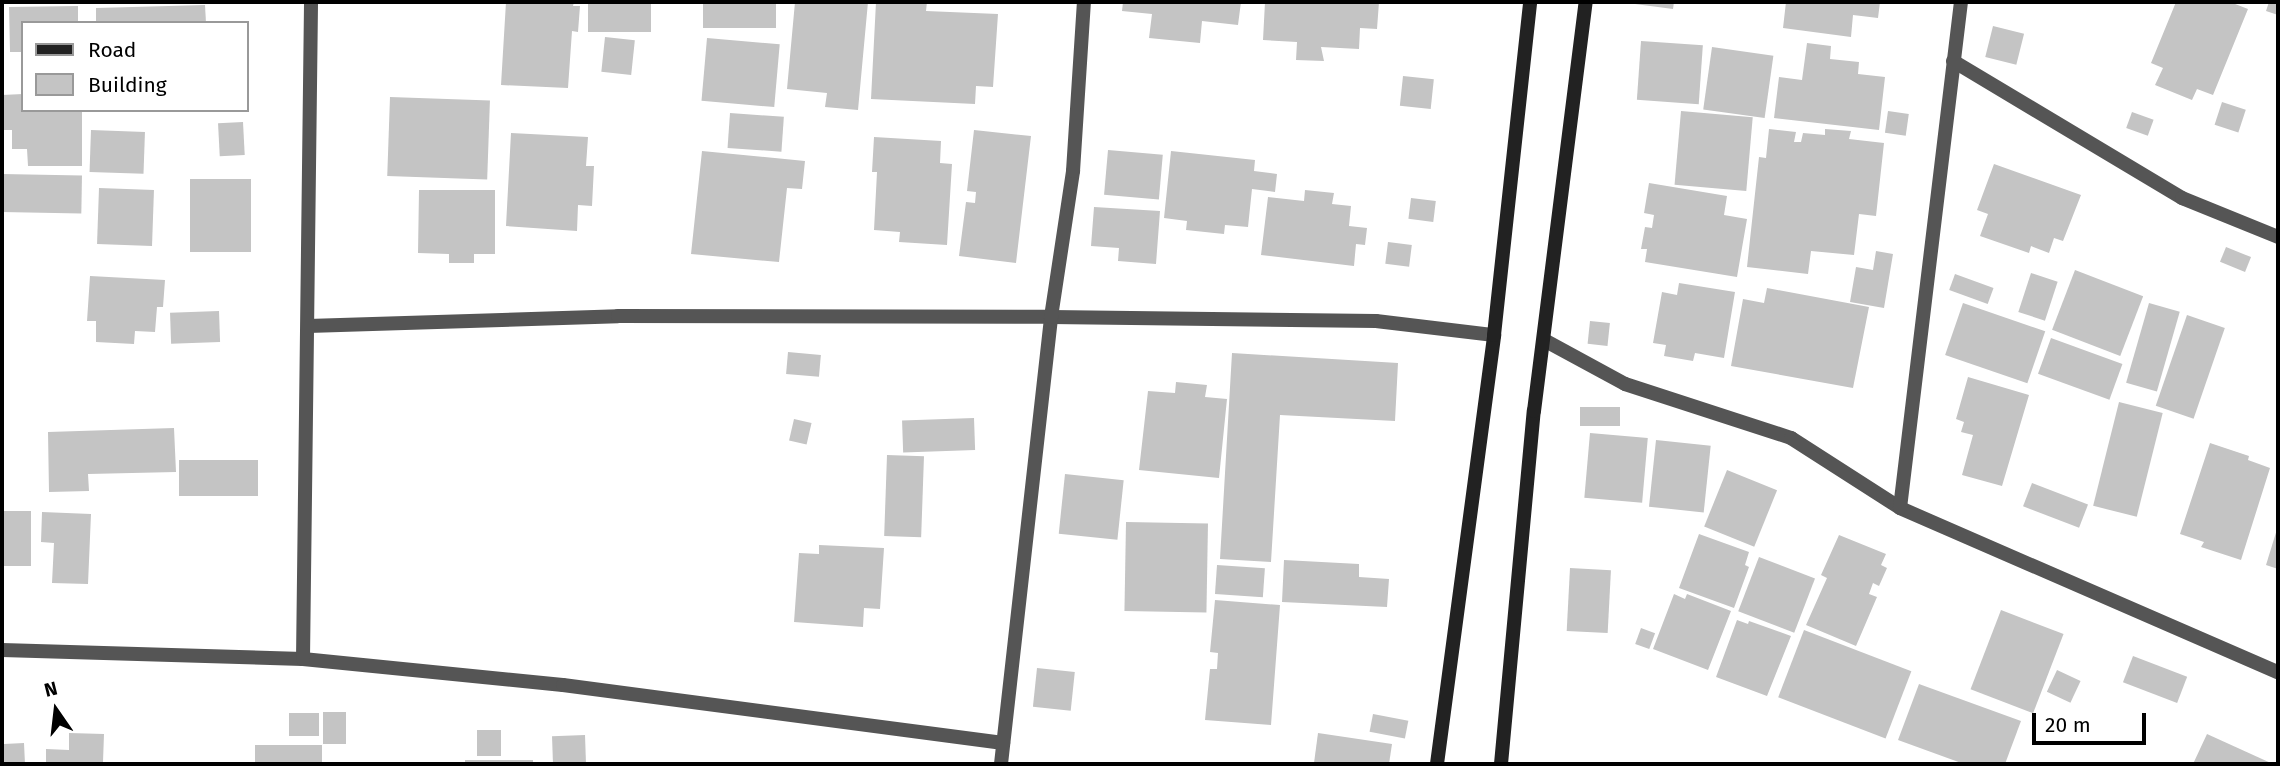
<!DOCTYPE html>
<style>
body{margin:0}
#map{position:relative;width:2280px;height:766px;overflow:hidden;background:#fff;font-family:"Fira Sans",sans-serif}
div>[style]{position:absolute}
.building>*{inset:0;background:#c4c4c4;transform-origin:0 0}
.street>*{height:14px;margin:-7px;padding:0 7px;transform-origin:7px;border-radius:7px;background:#555}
.secondary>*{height:14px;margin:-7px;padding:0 7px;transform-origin:7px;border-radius:7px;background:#222}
span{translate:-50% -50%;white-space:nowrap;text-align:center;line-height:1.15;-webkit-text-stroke:5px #fff;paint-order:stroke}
.frame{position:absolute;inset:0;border:4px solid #000;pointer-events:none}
.legend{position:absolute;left:21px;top:21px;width:228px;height:91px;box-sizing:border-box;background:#fff;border:2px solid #999;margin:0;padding:9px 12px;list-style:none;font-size:21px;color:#000}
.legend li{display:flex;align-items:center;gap:14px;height:35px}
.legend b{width:35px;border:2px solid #999}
.north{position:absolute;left:21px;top:675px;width:70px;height:70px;-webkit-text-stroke:5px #fff;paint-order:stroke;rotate:346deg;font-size:19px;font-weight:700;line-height:28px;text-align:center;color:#000}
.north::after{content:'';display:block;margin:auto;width:24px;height:32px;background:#000;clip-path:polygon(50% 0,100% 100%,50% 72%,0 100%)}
.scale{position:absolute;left:2032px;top:713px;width:114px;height:32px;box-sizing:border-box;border:4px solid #000;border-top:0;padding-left:9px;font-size:21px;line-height:24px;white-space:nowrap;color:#000;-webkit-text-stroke:5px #fff;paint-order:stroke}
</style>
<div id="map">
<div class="building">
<i style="clip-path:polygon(506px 2px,574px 2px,573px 6px,580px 6px,578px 32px,572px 31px,568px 88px,501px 85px)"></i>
<i style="left:588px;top:2px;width:63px;height:30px"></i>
<i style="left:703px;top:2px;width:73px;height:26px"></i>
<i style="clip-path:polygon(795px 2px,868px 2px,858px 110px,825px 107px,827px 93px,787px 89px)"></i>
<i style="clip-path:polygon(876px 2px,927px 2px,926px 11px,998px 14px,993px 87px,976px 86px,975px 104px,871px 99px)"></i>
<i style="clip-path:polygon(1123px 2px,1241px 2px,1238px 25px,1202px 21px,1200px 43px,1149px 38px,1152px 14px,1122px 11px)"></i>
<i style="clip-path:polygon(1265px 2px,1379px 2px,1377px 29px,1360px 28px,1359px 49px,1321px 47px,1324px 61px,1296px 60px,1297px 42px,1263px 40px)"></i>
<i style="clip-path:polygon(1635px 2px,1674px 2px,1673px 9px,1635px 4px)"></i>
<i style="clip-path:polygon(1786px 2px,1880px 2px,1878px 18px,1853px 15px,1851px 37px,1783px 28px)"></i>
<i style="clip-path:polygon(2176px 2px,2230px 2px,2248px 9px,2213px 95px,2197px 89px,2192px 100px,2155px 85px,2163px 68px,2151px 63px)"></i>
<i style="clip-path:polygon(2269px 2px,2278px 2px,2278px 15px,2266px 11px)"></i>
<i style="clip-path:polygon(205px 5px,206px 23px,96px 23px,96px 8px)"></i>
<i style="clip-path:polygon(78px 6px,78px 23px,23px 23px,23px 52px,10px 52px,9px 7px)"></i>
<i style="left:1993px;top:26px;width:32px;height:32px;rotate:14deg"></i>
<i style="left:605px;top:37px;width:30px;height:35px;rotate:6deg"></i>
<i style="left:707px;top:38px;width:73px;height:63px;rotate:5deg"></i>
<i style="left:1641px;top:41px;width:62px;height:59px;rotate:4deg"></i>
<i style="clip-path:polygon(1807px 43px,1831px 46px,1830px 59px,1859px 62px,1858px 74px,1885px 77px,1879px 130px,1774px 118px,1779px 77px,1802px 80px)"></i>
<i style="left:1712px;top:47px;width:62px;height:63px;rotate:8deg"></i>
<i style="left:1403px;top:76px;width:31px;height:30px;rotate:6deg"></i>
<i style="clip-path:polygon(23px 94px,23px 110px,82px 110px,82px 166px,28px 166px,27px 149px,12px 149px,12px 130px,2px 130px,2px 95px)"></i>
<i style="left:390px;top:97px;width:100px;height:79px;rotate:2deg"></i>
<i style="left:2222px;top:102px;width:25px;height:24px;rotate:18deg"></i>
<i style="left:1681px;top:111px;width:72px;height:74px;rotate:5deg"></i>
<i style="left:1888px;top:111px;width:21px;height:22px;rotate:8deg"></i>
<i style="left:2132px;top:112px;width:23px;height:17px;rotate:20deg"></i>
<i style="left:730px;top:113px;width:54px;height:35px;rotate:4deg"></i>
<i style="left:243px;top:122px;width:33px;height:25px;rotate:87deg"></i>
<i style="clip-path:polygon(1769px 129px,1796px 132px,1794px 142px,1801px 142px,1803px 133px,1825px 135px,1825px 129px,1851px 131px,1849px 139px,1884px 143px,1876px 216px,1859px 214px,1854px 255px,1811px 251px,1808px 274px,1747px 267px,1759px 157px,1766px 158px)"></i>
<i style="left:91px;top:130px;width:54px;height:42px;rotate:2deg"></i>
<i style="clip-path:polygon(974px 130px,1031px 136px,1016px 263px,959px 256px,966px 202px,975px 203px,976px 192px,967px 191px)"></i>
<i style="clip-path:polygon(511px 133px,588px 137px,586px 166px,594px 166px,592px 206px,578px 205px,577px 231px,506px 226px)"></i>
<i style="clip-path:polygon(874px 137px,941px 141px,940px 163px,952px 164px,947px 245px,899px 242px,900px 232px,874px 230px,877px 172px,872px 172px)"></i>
<i style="left:1108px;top:150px;width:55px;height:45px;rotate:5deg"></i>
<i style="clip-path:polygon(702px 151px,805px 161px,802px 189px,787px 188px,779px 262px,691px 254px)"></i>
<i style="clip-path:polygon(1171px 151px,1255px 160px,1254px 171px,1277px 174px,1275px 192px,1252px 189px,1248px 227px,1225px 225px,1224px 234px,1186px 230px,1187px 221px,1164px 218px)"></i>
<i style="clip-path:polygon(1994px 164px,2081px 195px,2063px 241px,2054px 238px,2049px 253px,2031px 246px,2029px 253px,1980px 236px,1988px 214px,1977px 210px)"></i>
<i style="left:2px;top:174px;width:80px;height:38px;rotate:1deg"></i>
<i style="left:190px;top:179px;width:61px;height:73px"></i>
<i style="clip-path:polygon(1649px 183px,1727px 196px,1724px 215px,1747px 219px,1737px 277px,1645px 262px,1647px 249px,1641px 249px,1645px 227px,1652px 228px,1654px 215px,1644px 213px)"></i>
<i style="left:99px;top:188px;width:55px;height:56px;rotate:2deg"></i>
<i style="clip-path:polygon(419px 190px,495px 190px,495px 254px,474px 254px,474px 263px,449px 263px,449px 254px,418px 253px)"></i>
<i style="clip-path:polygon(1305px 190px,1334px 193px,1332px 204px,1351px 206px,1349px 226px,1367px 228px,1365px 245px,1356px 244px,1354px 266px,1261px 255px,1268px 197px,1304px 201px)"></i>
<i style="left:1411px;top:198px;width:25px;height:21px;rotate:7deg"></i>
<i style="clip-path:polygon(1094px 207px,1160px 211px,1156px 264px,1118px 261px,1119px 248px,1091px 246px)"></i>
<i style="left:1388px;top:242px;width:24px;height:22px;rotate:7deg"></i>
<i style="left:2226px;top:247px;width:27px;height:16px;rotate:22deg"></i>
<i style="clip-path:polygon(1876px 251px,1893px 254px,1884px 308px,1850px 302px,1856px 267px,1873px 270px)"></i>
<i style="left:2075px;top:270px;width:73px;height:64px;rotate:21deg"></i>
<i style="left:2031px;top:273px;width:28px;height:41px;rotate:18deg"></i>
<i style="left:1955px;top:274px;width:41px;height:17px;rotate:20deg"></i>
<i style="clip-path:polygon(90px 276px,165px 280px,163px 307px,157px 307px,155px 332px,135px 331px,134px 344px,96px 342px,96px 321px,87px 321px)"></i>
<i style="clip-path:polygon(1679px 283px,1735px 292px,1724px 358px,1695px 353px,1693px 361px,1664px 356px,1666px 345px,1653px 343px,1662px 292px,1677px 295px)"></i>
<i style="clip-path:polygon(1767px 288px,1869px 307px,1853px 388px,1731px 366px,1743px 299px,1764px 303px)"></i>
<i style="left:1963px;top:303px;width:87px;height:55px;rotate:19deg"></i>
<i style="left:2149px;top:303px;width:32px;height:83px;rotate:16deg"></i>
<i style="left:219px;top:311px;width:31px;height:49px;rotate:88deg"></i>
<i style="left:2187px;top:315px;width:40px;height:96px;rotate:19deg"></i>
<i style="left:1590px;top:321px;width:20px;height:23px;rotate:6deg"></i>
<i style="left:2051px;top:338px;width:76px;height:38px;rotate:20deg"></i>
<i style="left:788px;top:352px;width:33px;height:22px;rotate:5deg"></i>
<i style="clip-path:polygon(1232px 353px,1398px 363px,1395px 421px,1280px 415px,1271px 562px,1220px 559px)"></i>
<i style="clip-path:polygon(1968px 377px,2029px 395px,2002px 486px,1962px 475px,1973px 435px,1961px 432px,1964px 422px,1956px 419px)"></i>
<i style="clip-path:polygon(1176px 382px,1207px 385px,1205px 397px,1227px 399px,1219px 478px,1139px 470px,1148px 391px,1175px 393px)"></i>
<i style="left:2119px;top:402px;width:45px;height:107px;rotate:14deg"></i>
<i style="left:1580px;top:407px;width:40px;height:19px"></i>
<i style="left:974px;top:418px;width:32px;height:72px;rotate:88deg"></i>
<i style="left:794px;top:419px;width:18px;height:22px;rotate:13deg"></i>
<i style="clip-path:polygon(174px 428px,176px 472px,88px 474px,89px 491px,49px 492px,48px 432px)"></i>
<i style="left:1590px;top:433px;width:58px;height:65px;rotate:5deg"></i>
<i style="left:1656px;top:440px;width:55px;height:67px;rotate:6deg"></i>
<i style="clip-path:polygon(2210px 443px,2249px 456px,2248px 460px,2270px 468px,2241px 560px,2201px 547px,2204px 542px,2180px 534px)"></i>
<i style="left:887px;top:455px;width:37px;height:81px;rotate:2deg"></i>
<i style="left:179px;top:460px;width:79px;height:36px"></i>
<i style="left:1727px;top:470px;width:54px;height:61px;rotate:22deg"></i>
<i style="left:1065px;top:474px;width:59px;height:60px;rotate:6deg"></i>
<i style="left:2032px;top:483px;width:60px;height:25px;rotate:21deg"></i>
<i style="left:2px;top:511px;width:29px;height:55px"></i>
<i style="clip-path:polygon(42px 512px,91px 514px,88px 584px,52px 583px,54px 543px,41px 542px)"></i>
<i style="left:1126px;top:522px;width:82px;height:89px;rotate:1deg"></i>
<i style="clip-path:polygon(2278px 526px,2278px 569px,2266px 565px)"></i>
<i style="clip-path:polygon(1699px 534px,1749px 552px,1745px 565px,1749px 567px,1734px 608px,1679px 588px)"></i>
<i style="clip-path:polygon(1839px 535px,1886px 554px,1881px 565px,1887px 568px,1879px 586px,1873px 583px,1869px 594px,1877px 597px,1856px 646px,1806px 625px,1827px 578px,1821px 575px)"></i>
<i style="clip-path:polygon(819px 545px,884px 548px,880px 609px,864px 608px,863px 627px,794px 622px,799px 553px,819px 554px)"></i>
<i style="left:1759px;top:557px;width:60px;height:58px;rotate:21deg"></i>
<i style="clip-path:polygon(1284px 560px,1359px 564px,1359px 577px,1389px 579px,1387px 607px,1282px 602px)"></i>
<i style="left:1217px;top:565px;width:48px;height:29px;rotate:4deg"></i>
<i style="left:1570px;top:568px;width:41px;height:63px;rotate:3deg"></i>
<i style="clip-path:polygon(1674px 594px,1685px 599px,1687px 594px,1731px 611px,1708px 670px,1653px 649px)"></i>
<i style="clip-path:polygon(1215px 600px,1280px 605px,1271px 725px,1205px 720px,1210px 669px,1217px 669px,1218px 653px,1210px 652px)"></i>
<i style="left:2001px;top:610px;width:67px;height:85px;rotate:21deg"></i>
<i style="clip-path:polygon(1737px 620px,1748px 624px,1749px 621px,1791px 636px,1767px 696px,1716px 677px)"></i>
<i style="left:1641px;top:628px;width:15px;height:17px;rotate:20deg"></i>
<i style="left:1804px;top:630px;width:115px;height:72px;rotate:21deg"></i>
<i style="left:2133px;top:656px;width:58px;height:28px;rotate:21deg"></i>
<i style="left:1037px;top:668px;width:38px;height:39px;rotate:6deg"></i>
<i style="left:2057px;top:670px;width:26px;height:24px;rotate:25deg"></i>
<i style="clip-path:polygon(1919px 684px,2021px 721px,2005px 764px,1964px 764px,1898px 740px)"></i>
<i style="left:323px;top:712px;width:23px;height:32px"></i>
<i style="left:319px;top:713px;width:23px;height:30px;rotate:90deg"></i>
<i style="left:1373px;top:714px;width:36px;height:18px;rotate:11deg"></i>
<i style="left:477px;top:730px;width:24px;height:26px"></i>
<i style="clip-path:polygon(69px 733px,104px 734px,103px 762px,112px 764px,46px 764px,46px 749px,69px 750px)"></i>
<i style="clip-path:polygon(1318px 733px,1392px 744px,1389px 764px,1314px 763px)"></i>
<i style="clip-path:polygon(2207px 734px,2273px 764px,2193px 764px)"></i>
<i style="left:585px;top:735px;width:29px;height:33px;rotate:88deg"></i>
<i style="clip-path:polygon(2px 736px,4px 744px,24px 743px,25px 764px,2px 764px)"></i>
<i style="left:255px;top:745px;width:67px;height:19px"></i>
<i style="left:465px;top:760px;width:68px;height:4px"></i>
</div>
<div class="street">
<i style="left:1953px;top:61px;width:267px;rotate:30.9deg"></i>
<i style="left:2182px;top:198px;width:104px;rotate:22.1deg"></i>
<i style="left:308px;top:326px;width:310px;rotate:-1.8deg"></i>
<i style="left:618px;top:316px;width:433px;rotate:0.1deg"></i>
<i style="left:1051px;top:317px;width:325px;rotate:0.7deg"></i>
<i style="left:1376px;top:321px;width:119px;rotate:6.8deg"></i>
<i style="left:1544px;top:340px;width:92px;rotate:28.5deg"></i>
<i style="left:1625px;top:384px;width:175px;rotate:18deg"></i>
<i style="left:1791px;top:438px;width:130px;rotate:32.7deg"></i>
<i style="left:1900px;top:508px;width:412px;rotate:23.5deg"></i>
<i style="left:1900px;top:508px;width:510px;rotate:-83.13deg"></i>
<i style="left:2px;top:650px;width:301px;rotate:1.7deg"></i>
<i style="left:303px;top:659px;width:261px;rotate:5.7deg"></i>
<i style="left:563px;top:685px;width:444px;rotate:7.5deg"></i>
<i style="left:303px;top:659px;width:657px;rotate:-89.3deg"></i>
<i style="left:1001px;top:764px;width:450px;rotate:-83.6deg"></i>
<i style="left:1051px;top:317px;width:148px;rotate:-81.4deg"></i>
<i style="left:1073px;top:171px;width:169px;rotate:-86.3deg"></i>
</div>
<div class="secondary">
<i style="left:1437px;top:764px;width:433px;rotate:-82.4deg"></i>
<i style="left:1494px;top:335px;width:335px;rotate:-83.8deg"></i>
<i style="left:1501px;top:764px;width:355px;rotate:-84.7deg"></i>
<i style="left:1534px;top:411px;width:412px;rotate:-82.8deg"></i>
</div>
<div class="frame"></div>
<ul class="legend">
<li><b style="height:9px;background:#222"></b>Road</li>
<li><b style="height:19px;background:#c4c4c4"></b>Building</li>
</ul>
<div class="north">N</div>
<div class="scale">20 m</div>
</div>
